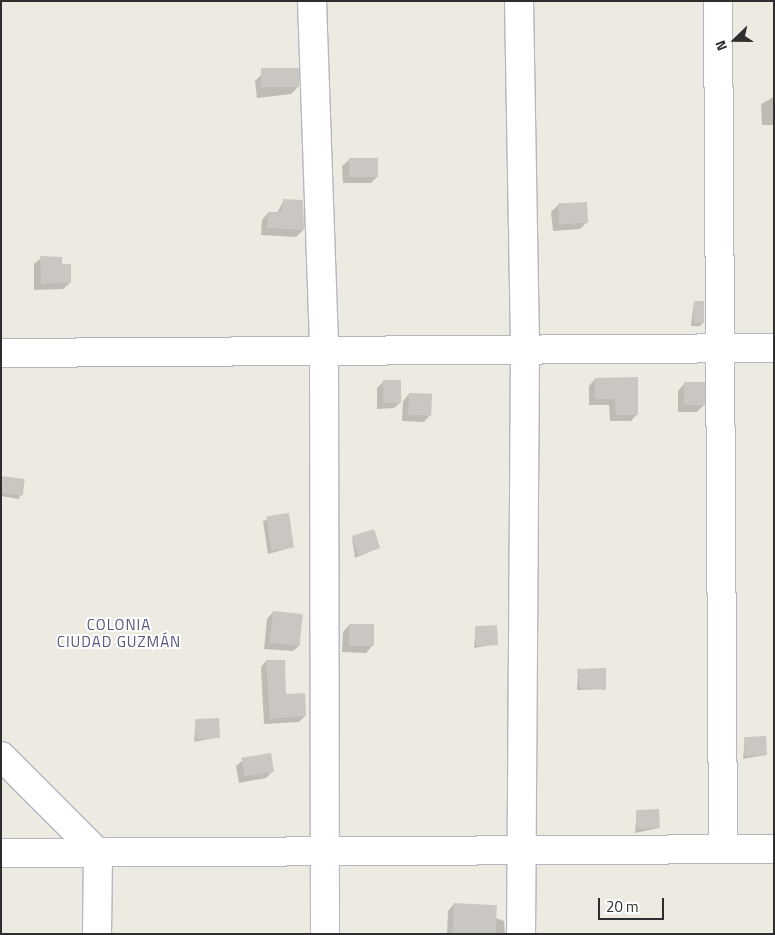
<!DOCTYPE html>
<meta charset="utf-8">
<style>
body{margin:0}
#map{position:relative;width:775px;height:935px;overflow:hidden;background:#edeae2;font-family:"Titillium Web",sans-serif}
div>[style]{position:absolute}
.shadow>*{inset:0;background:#0003}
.building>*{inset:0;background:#cac6c1;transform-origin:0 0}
.roads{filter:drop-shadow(1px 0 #b5b6c0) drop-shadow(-1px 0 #b5b6c0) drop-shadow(0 1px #b5b6c0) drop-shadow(0 -1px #b5b6c0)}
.minor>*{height:28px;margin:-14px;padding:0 14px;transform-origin:14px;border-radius:14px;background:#fff}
span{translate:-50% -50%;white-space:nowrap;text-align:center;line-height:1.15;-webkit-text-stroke:4px #fff;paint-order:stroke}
.neighbourhood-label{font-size:15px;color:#51557b;letter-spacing:1px}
.frame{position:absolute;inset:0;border:2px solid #2e2e2e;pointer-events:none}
.north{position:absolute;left:710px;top:15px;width:50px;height:50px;-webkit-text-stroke:4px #fff;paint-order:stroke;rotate:248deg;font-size:14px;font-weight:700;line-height:20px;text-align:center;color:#2e2e2e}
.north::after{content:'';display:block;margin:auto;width:18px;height:22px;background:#2e2e2e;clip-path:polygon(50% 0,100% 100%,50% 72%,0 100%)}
.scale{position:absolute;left:598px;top:898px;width:66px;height:22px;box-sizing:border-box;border:2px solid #2e2e2e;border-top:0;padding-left:6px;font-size:15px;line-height:18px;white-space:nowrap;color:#2e2e2e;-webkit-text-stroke:4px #fff;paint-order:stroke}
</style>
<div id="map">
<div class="shadow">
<i style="clip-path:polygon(262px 74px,298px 87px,291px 94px,257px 98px,255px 81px)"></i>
<i style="clip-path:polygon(774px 97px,774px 125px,762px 125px,761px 104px)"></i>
<i style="clip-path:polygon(349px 160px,377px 177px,371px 183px,343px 183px,342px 166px)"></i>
<i style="clip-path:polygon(284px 200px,302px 201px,303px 230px,296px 237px,261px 235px,262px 220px,268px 213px,277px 213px)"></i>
<i style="clip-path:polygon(558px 205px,587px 222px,580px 229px,553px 231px,551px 212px)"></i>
<i style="clip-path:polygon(41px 258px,61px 265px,70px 283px,63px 289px,34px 290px,34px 264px)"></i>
<i style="clip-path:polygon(694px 302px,703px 323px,700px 326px,691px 326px)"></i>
<i style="clip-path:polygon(595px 379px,637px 414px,631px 421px,610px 421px,609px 405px,589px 405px,589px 386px)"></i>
<i style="clip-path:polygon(383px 382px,401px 402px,394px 408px,377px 409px,377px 388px)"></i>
<i style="clip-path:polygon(684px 384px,704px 405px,697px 412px,678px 412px,678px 391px)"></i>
<i style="clip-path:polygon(409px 394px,430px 415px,424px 422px,402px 421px,403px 401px)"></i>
<i style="clip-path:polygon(1px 478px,24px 480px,19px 499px,1px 496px)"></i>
<i style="clip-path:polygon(288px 515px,293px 547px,268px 554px,263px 521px)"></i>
<i style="clip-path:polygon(352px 538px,379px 548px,355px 558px)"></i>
<i style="clip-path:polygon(273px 612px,300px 645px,293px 651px,264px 649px,267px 619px)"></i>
<i style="clip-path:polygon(349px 625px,372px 646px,366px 653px,342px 652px,343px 632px)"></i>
<i style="clip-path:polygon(476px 628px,497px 644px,474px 648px)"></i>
<i style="clip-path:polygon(266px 661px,284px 696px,305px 716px,299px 722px,264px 724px,261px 667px)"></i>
<i style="clip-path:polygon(578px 670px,605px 689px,577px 690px)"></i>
<i style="clip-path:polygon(196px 721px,219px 737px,194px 742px)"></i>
<i style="clip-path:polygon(745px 739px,766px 755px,743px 759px)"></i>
<i style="clip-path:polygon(243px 760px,273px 771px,266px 778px,239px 783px,236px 766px)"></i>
<i style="clip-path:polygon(637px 812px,659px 828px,635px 833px)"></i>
<i style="clip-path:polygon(454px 904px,504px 921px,505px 934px,447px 934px,448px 911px)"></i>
</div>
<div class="building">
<i style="left:299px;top:68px;width:19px;height:38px;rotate:90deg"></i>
<i style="left:349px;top:158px;width:29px;height:19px"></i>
<i style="clip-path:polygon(283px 199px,303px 200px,304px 230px,267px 228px,268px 212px,282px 212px)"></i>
<i style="left:587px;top:202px;width:21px;height:29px;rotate:87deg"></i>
<i style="clip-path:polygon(40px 256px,62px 257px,62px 264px,71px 264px,71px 283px,41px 284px)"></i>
<i style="left:694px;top:301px;width:10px;height:22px"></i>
<i style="clip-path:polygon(638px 377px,638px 415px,616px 415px,615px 399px,595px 399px,595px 378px)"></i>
<i style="left:383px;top:380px;width:18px;height:23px"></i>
<i style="left:705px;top:382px;width:23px;height:21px;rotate:90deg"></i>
<i style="left:409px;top:393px;width:23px;height:22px;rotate:2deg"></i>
<i style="left:1px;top:476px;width:24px;height:17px;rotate:7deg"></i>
<i style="left:289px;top:513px;width:35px;height:23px;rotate:82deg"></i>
<i style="left:374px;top:529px;width:20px;height:23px;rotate:72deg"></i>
<i style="left:273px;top:611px;width:30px;height:32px;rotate:6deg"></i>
<i style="left:349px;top:624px;width:25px;height:22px"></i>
<i style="left:497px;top:625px;width:20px;height:22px;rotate:87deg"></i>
<i style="clip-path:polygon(266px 660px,285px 660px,286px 694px,305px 693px,306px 716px,270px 719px)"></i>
<i style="clip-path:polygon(606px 668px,606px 690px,580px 688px,577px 669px)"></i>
<i style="left:219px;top:718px;width:20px;height:24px;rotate:87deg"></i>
<i style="left:766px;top:736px;width:19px;height:22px;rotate:87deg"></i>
<i style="left:271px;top:753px;width:19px;height:30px;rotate:81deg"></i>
<i style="left:659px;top:809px;width:19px;height:23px;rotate:87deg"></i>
<i style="left:454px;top:903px;width:43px;height:31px;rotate:3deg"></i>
</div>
<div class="roads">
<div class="minor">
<i style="left:312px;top:1px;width:350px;rotate:88deg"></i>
<i style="left:324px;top:351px;width:583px;rotate:89.9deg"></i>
<i style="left:519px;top:1px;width:350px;rotate:89deg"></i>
<i style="left:525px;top:351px;width:583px;rotate:90.39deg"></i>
<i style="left:718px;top:1px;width:848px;rotate:89.66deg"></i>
<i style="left:1px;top:353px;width:773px;rotate:-0.37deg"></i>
<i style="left:1px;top:756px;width:137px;rotate:45deg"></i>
<i style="left:98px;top:853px;width:81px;rotate:90.7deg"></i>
<i style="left:1px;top:853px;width:773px;rotate:-0.3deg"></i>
</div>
</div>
<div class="neighbourhood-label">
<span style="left:119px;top:633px">COLONIA<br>CIUDAD GUZMÁN</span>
</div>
<div class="frame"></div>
<div class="north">N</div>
<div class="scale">20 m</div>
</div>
